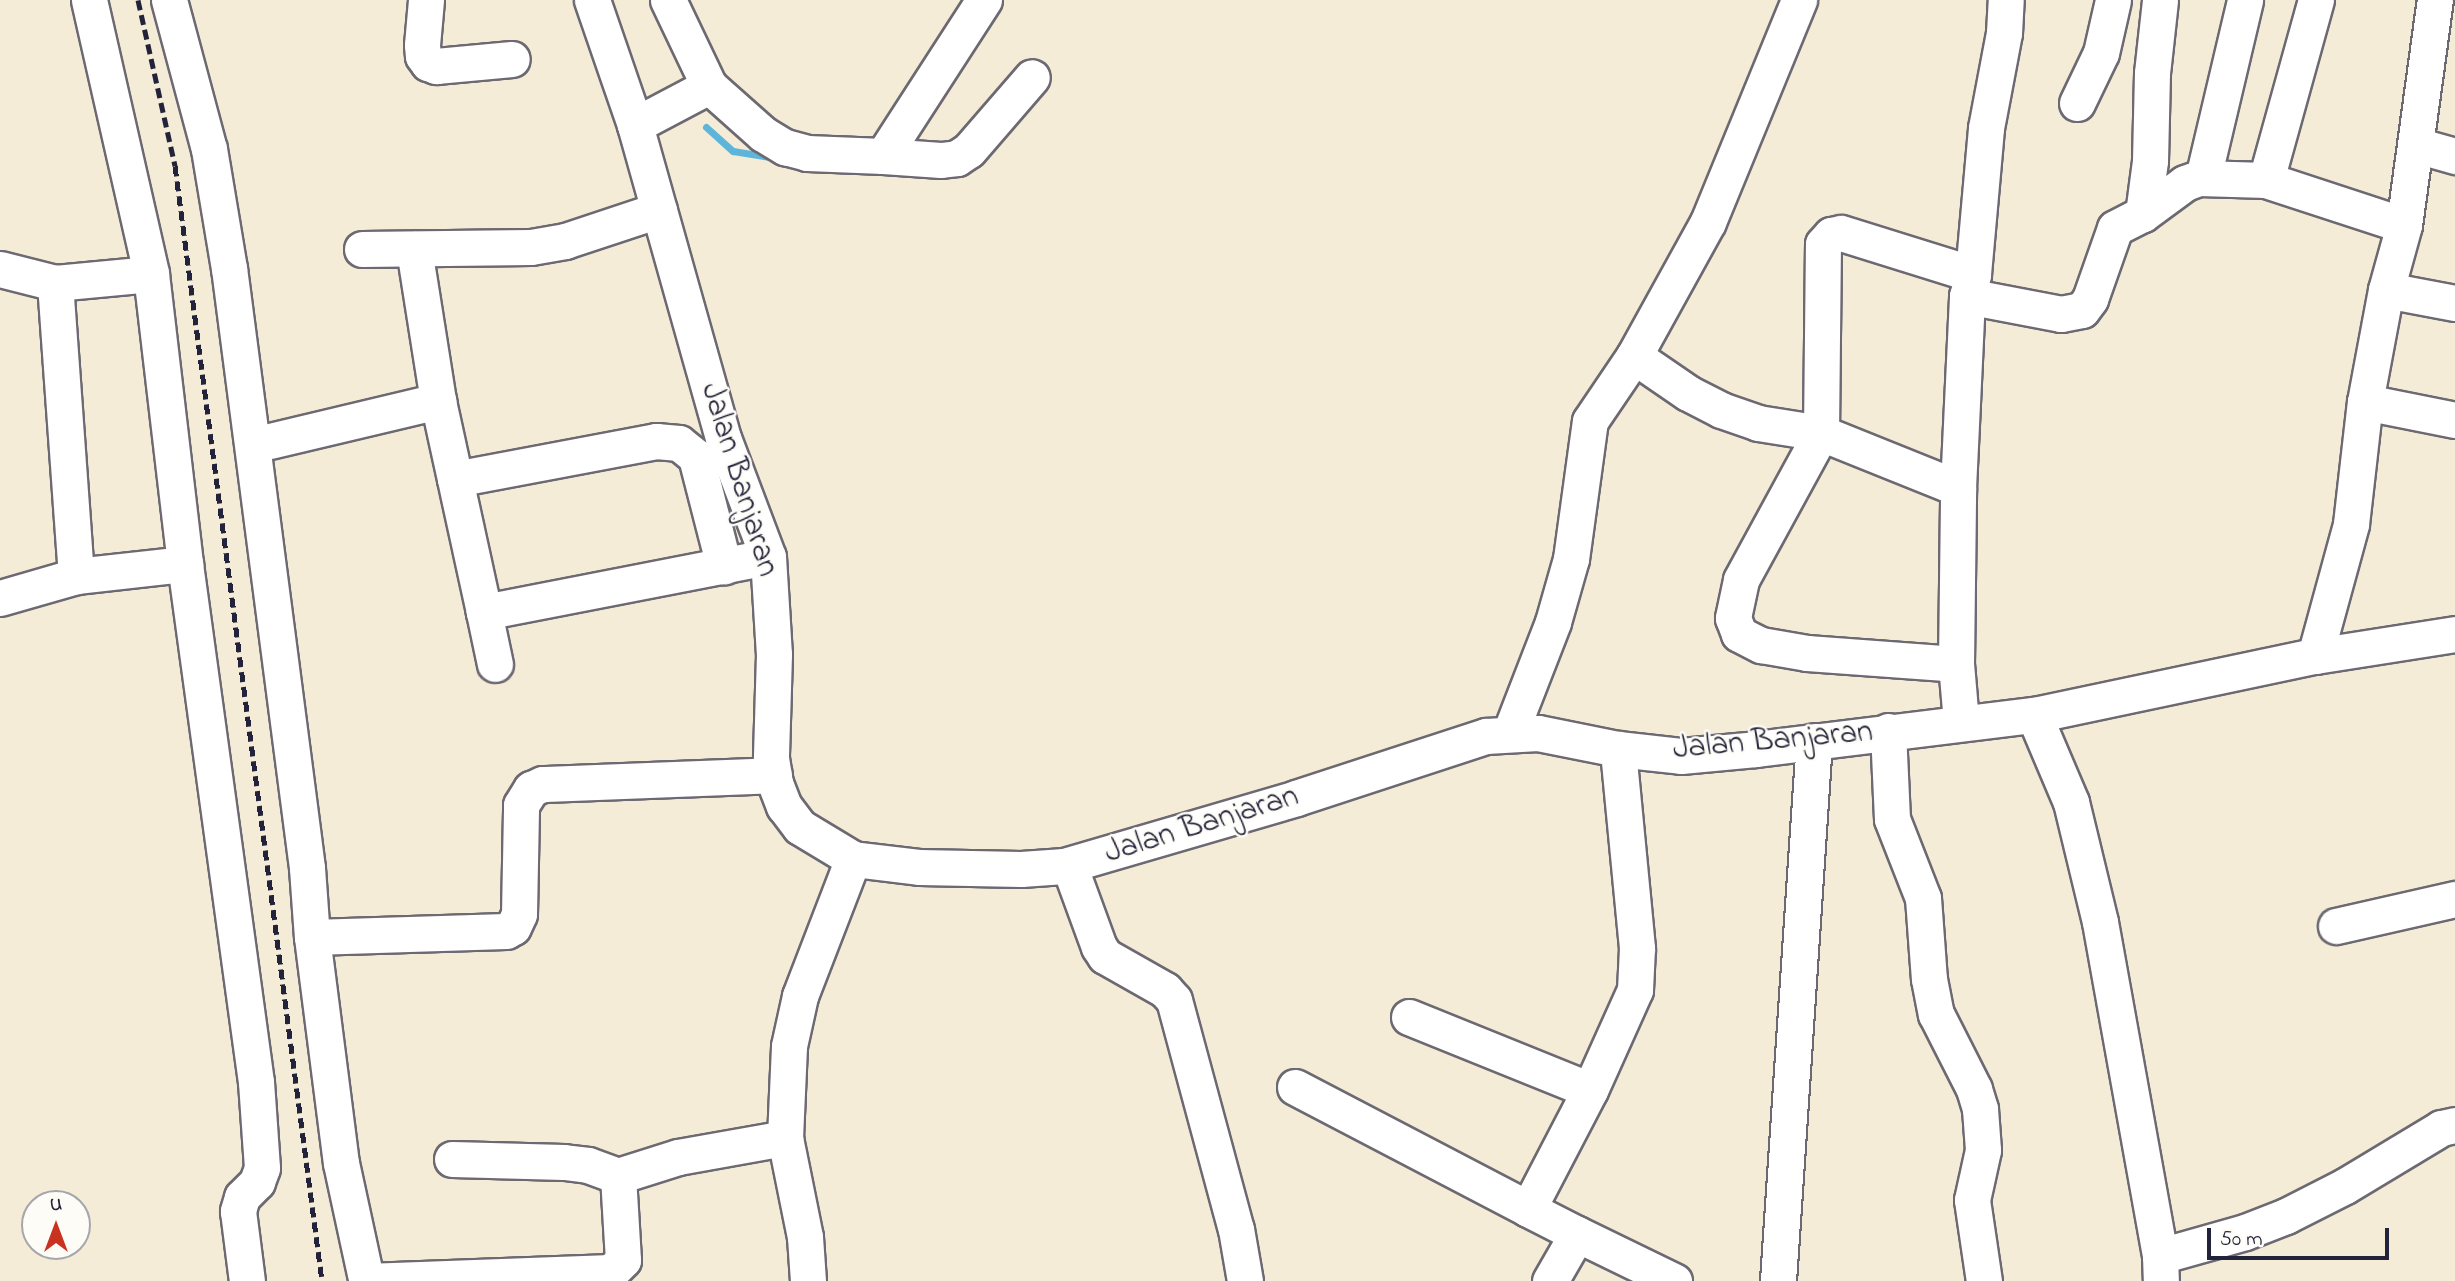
<!DOCTYPE html>
<style>
body{margin:0}
#map{position:relative;width:2455px;height:1281px;overflow:hidden;background:#f4ecd7;font-family:"Indie Flower",sans-serif}
div>[style]{position:absolute}
.stream>*{height:7px;margin:-3.5px;padding:0 3.5px;transform-origin:3.5px;border-radius:3.5px;background:#5db6da}
.roads{filter:drop-shadow(2px 0 #6c6972) drop-shadow(-2px 0 #6c6972) drop-shadow(0 2px #6c6972) drop-shadow(0 -2px #6c6972)}
.minor>*{height:35px;margin:-17.5px;padding:0 17.5px;transform-origin:17.5px;border-radius:17.5px;background:#fff}
.rail>*{height:5px;margin-top:-2.5px;transform-origin:0;background:repeating-linear-gradient(90deg,#22223b 0 10px,transparent 0 15px)}
span{translate:-50% -50%;white-space:nowrap;text-align:center;line-height:1.15;-webkit-text-stroke:5px #fdfcf7;paint-order:stroke}
.street-label{font-size:32px;color:#22223b}
.north{position:absolute;left:21px;top:1190px;width:70px;height:70px;box-sizing:border-box;background:#fdfcf7;border:2px solid #a5a5ac;border-radius:50%;rotate:0deg;font-size:19px;font-weight:700;line-height:28px;text-align:center;color:#22223b}
.north::after{content:'';display:block;margin:auto;width:24px;height:32px;background:#c8321e;clip-path:polygon(50% 0,100% 100%,50% 72%,0 100%)}
.scale{position:absolute;left:2207px;top:1228px;width:182px;height:32px;box-sizing:border-box;border:4px solid #22223b;border-top:0;padding-left:9px;font-size:21px;line-height:24px;white-space:nowrap;color:#22223b;-webkit-text-stroke:5px #fdfcf7;paint-order:stroke}
</style>
<div id="map">
<div class="stream">
<i style="left:706px;top:127px;width:36px;rotate:42deg"></i>
<i style="left:733px;top:151px;width:44px;rotate:9.2deg"></i>
</div>
<div class="roads">
<div class="minor">
<i style="left:89px;top:0;width:281px;rotate:77.2deg"></i>
<i style="left:151px;top:274px;width:292px;rotate:83.3deg"></i>
<i style="left:185px;top:564px;width:523px;rotate:82.2deg"></i>
<i style="left:256px;top:1082px;width:86px;rotate:86deg"></i>
<i style="left:262px;top:1168px;width:15px;rotate:110deg"></i>
<i style="left:257px;top:1182px;width:21px;rotate:135deg"></i>
<i style="left:242px;top:1197px;width:15px;rotate:106deg"></i>
<i style="left:238px;top:1211px;width:71px;rotate:82.7deg"></i>
<i style="left:169px;top:0;width:154px;rotate:75deg"></i>
<i style="left:209px;top:149px;width:121px;rotate:80.5deg"></i>
<i style="left:229px;top:268px;width:605px;rotate:82.59deg"></i>
<i style="left:307px;top:868px;width:69px;rotate:85.9deg"></i>
<i style="left:312px;top:937px;width:194px;rotate:-1.8deg"></i>
<i style="left:506px;top:931px;width:8px;rotate:-30deg"></i>
<i style="left:513px;top:927px;width:14px;rotate:-65deg"></i>
<i style="left:519px;top:914px;width:109px;rotate:-88.9deg"></i>
<i style="left:521px;top:805px;width:19px;rotate:-58deg"></i>
<i style="left:531px;top:789px;width:13px;rotate:-23deg"></i>
<i style="left:543px;top:784px;width:231px;rotate:-2.2deg"></i>
<i style="left:426px;top:0;width:45px;rotate:95.1deg"></i>
<i style="left:422px;top:45px;width:11px;rotate:85deg"></i>
<i style="left:423px;top:56px;width:9px;rotate:54deg"></i>
<i style="left:428px;top:63px;width:9px;rotate:21deg"></i>
<i style="left:436px;top:66px;width:76px;rotate:-5.3deg"></i>
<i style="left:592px;top:0;width:132px;rotate:71deg"></i>
<i style="left:635px;top:125px;width:325px;rotate:74.3deg"></i>
<i style="left:723px;top:438px;width:127px;rotate:69.3deg"></i>
<i style="left:768px;top:557px;width:97px;rotate:86.5deg"></i>
<i style="left:774px;top:654px;width:104px;rotate:91.7deg"></i>
<i style="left:771px;top:758px;width:25px;rotate:81deg"></i>
<i style="left:775px;top:783px;width:25px;rotate:69deg"></i>
<i style="left:784px;top:806px;width:26px;rotate:53deg"></i>
<i style="left:800px;top:827px;width:62px;rotate:31.1deg"></i>
<i style="left:853px;top:859px;width:66px;rotate:6.9deg"></i>
<i style="left:919px;top:867px;width:102px;rotate:1.1deg"></i>
<i style="left:1021px;top:869px;width:43px;rotate:-4deg"></i>
<i style="left:1064px;top:866px;width:242px;rotate:-16.3deg"></i>
<i style="left:1296px;top:798px;width:200px;rotate:-18.1deg"></i>
<i style="left:1486px;top:736px;width:52px;rotate:-3.3deg"></i>
<i style="left:1538px;top:733px;width:82px;rotate:11.3deg"></i>
<i style="left:1618px;top:749px;width:63px;rotate:6.3deg"></i>
<i style="left:1681px;top:756px;width:75px;rotate:-5.3deg"></i>
<i style="left:1756px;top:749px;width:280px;rotate:-7deg"></i>
<i style="left:2034px;top:715px;width:287px;rotate:-11.9deg"></i>
<i style="left:2315px;top:656px;width:142px;rotate:-8.9deg"></i>
<i style="left:668px;top:0;width:95px;rotate:64.5deg"></i>
<i style="left:2077px;top:103px;width:55px;rotate:-64.4deg"></i>
<i style="left:2101px;top:53px;width:54px;rotate:-77.2deg"></i>
<i style="left:635px;top:125px;width:84px;rotate:-27.8deg"></i>
<i style="left:709px;top:86px;width:72px;rotate:41.6deg"></i>
<i style="left:763px;top:134px;width:26px;rotate:31deg"></i>
<i style="left:785px;top:147px;width:23px;rotate:15deg"></i>
<i style="left:807px;top:153px;width:76px;rotate:2.3deg"></i>
<i style="left:883px;top:156px;width:186px;rotate:-57.1deg"></i>
<i style="left:2416px;top:145px;width:41px;rotate:15.8deg"></i>
<i style="left:883px;top:156px;width:58px;rotate:3.9deg"></i>
<i style="left:941px;top:160px;width:16px;rotate:-7deg"></i>
<i style="left:957px;top:158px;width:14px;rotate:-34deg"></i>
<i style="left:969px;top:150px;width:96px;rotate:-49.2deg"></i>
<i style="left:2203px;top:178px;width:183px;rotate:-76.7deg"></i>
<i style="left:2266px;top:180px;width:187px;rotate:-74.5deg"></i>
<i style="left:2143px;top:214px;width:53px;rotate:-82.5deg"></i>
<i style="left:2150px;top:161px;width:88px;rotate:-88.7deg"></i>
<i style="left:2152px;top:73px;width:73px;rotate:-83.7deg"></i>
<i style="left:362px;top:249px;width:169px;rotate:-0.7deg"></i>
<i style="left:531px;top:247px;width:35px;rotate:-10deg"></i>
<i style="left:565px;top:241px;width:99px;rotate:-18.3deg"></i>
<i style="left:414px;top:249px;width:154px;rotate:81deg"></i>
<i style="left:438px;top:401px;width:216px;rotate:77.7deg"></i>
<i style="left:484px;top:612px;width:289px;rotate:-11deg"></i>
<i style="left:0;top:269px;width:57px;rotate:14.3deg"></i>
<i style="left:55px;top:283px;width:96px;rotate:-5.4deg"></i>
<i style="left:55px;top:283px;width:294px;rotate:85.9deg"></i>
<i style="left:2386px;top:290px;width:70px;rotate:10.7deg"></i>
<i style="left:1967px;top:296px;width:96px;rotate:10.8deg"></i>
<i style="left:2061px;top:314px;width:21px;rotate:-11deg"></i>
<i style="left:2082px;top:310px;width:14px;rotate:-54deg"></i>
<i style="left:2090px;top:299px;width:75px;rotate:-70.6deg"></i>
<i style="left:2115px;top:228px;width:31px;rotate:-27deg"></i>
<i style="left:2143px;top:214px;width:52px;rotate:-36.4deg"></i>
<i style="left:2185px;top:183px;width:15px;rotate:-20deg"></i>
<i style="left:2199px;top:178px;width:67px;rotate:1.7deg"></i>
<i style="left:2266px;top:180px;width:145px;rotate:18.1deg"></i>
<i style="left:1634px;top:356px;width:65px;rotate:34.4deg"></i>
<i style="left:1688px;top:393px;width:37px;rotate:27deg"></i>
<i style="left:1721px;top:410px;width:39px;rotate:19deg"></i>
<i style="left:1758px;top:423px;width:64px;rotate:9deg"></i>
<i style="left:1821px;top:433px;width:167px;rotate:118.6deg"></i>
<i style="left:1741px;top:580px;width:39px;rotate:102deg"></i>
<i style="left:1733px;top:618px;width:17px;rotate:69deg"></i>
<i style="left:1739px;top:634px;width:25px;rotate:27deg"></i>
<i style="left:1761px;top:645px;width:47px;rotate:9.9deg"></i>
<i style="left:1807px;top:653px;width:149px;rotate:4.2deg"></i>
<i style="left:2365px;top:402px;width:92px;rotate:11.3deg"></i>
<i style="left:270px;top:441px;width:173px;rotate:-13.4deg"></i>
<i style="left:455px;top:479px;width:205px;rotate:-10.7deg"></i>
<i style="left:656px;top:441px;width:23px;rotate:5deg"></i>
<i style="left:679px;top:443px;width:22px;rotate:39deg"></i>
<i style="left:696px;top:457px;width:113px;rotate:75.6deg"></i>
<i style="left:1958px;top:488px;width:148px;rotate:-158.1deg"></i>
<i style="left:1821px;top:433px;width:189px;rotate:-89.4deg"></i>
<i style="left:1823px;top:244px;width:12px;rotate:-48deg"></i>
<i style="left:1831px;top:235px;width:10px;rotate:-11deg"></i>
<i style="left:1841px;top:233px;width:138px;rotate:17.3deg"></i>
<i style="left:1973px;top:274px;width:147px;rotate:-84.9deg"></i>
<i style="left:1986px;top:128px;width:97px;rotate:-79.3deg"></i>
<i style="left:2004px;top:33px;width:33px;rotate:-87deg"></i>
<i style="left:0;top:598px;width:79px;rotate:-16.1deg"></i>
<i style="left:76px;top:576px;width:110px;rotate:-6.3deg"></i>
<i style="left:484px;top:612px;width:53px;rotate:78.1deg"></i>
<i style="left:2315px;top:656px;width:137px;rotate:-74.7deg"></i>
<i style="left:2351px;top:524px;width:123px;rotate:-83.5deg"></i>
<i style="left:2365px;top:402px;width:114px;rotate:-79.4deg"></i>
<i style="left:2386px;top:290px;width:67px;rotate:-74.5deg"></i>
<i style="left:2404px;top:225px;width:227px;rotate:-82.2deg"></i>
<i style="left:2034px;top:715px;width:95px;rotate:67deg"></i>
<i style="left:2071px;top:802px;width:123px;rotate:76.4deg"></i>
<i style="left:2100px;top:922px;width:339px;rotate:79.8deg"></i>
<i style="left:2160px;top:1256px;width:25px;rotate:88deg"></i>
<i style="left:1961px;top:722px;width:58px;rotate:-94.9deg"></i>
<i style="left:1956px;top:664px;width:176px;rotate:-89.3deg"></i>
<i style="left:1958px;top:488px;width:192px;rotate:-87.3deg"></i>
<i style="left:1967px;top:296px;width:22px;rotate:-74deg"></i>
<i style="left:1888px;top:731px;width:88px;rotate:87.4deg"></i>
<i style="left:1892px;top:819px;width:85px;rotate:68.6deg"></i>
<i style="left:1923px;top:898px;width:81px;rotate:85.8deg"></i>
<i style="left:1929px;top:979px;width:36px;rotate:79deg"></i>
<i style="left:1936px;top:1014px;width:84px;rotate:63.1deg"></i>
<i style="left:1974px;top:1089px;width:21px;rotate:73deg"></i>
<i style="left:1980px;top:1109px;width:41px;rotate:85.8deg"></i>
<i style="left:1983px;top:1150px;width:51px;rotate:102.4deg"></i>
<i style="left:1972px;top:1200px;width:82px;rotate:81.6deg"></i>
<i style="left:1510px;top:733px;width:119px;rotate:-68.8deg"></i>
<i style="left:1553px;top:622px;width:66px;rotate:-74.1deg"></i>
<i style="left:1571px;top:559px;width:139px;rotate:-82.2deg"></i>
<i style="left:1590px;top:421px;width:78px;rotate:-55.9deg"></i>
<i style="left:1634px;top:356px;width:153px;rotate:-61.1deg"></i>
<i style="left:1708px;top:222px;width:240px;rotate:-67.7deg"></i>
<i style="left:1069px;top:865px;width:87px;rotate:69.9deg"></i>
<i style="left:1099px;top:947px;width:11px;rotate:56deg"></i>
<i style="left:1105px;top:956px;width:69px;rotate:29.5deg"></i>
<i style="left:1165px;top:990px;width:13px;rotate:48deg"></i>
<i style="left:1174px;top:1000px;width:237px;rotate:74.9deg"></i>
<i style="left:1236px;top:1229px;width:53px;rotate:80.2deg"></i>
<i style="left:2336px;top:926px;width:122px;rotate:-12.8deg"></i>
<i style="left:312px;top:937px;width:228px;rotate:82.7deg"></i>
<i style="left:341px;top:1163px;width:119px;rotate:77.8deg"></i>
<i style="left:1409px;top:1017px;width:195px;rotate:22deg"></i>
<i style="left:1295px;top:1087px;width:263px;rotate:27.6deg"></i>
<i style="left:452px;top:1159px;width:112px;rotate:1.5deg"></i>
<i style="left:564px;top:1162px;width:24px;rotate:7deg"></i>
<i style="left:588px;top:1165px;width:32px;rotate:20deg"></i>
<i style="left:1577px;top:1234px;width:108px;rotate:25.9deg"></i>
<i style="left:2160px;top:1256px;width:88px;rotate:-15.8deg"></i>
<i style="left:2245px;top:1232px;width:44px;rotate:-21.3deg"></i>
<i style="left:2286px;top:1216px;width:66px;rotate:-27deg"></i>
<i style="left:2345px;top:1186px;width:112px;rotate:-31.1deg"></i>
<i style="left:2441px;top:1128px;width:14px;rotate:-12deg"></i>
<i style="left:366px;top:1281px;width:245px;rotate:-2.1deg"></i>
<i style="left:611px;top:1272px;width:17px;rotate:-45deg"></i>
<i style="left:623px;top:1260px;width:84px;rotate:-93.4deg"></i>
<i style="left:618px;top:1176px;width:63px;rotate:-17.6deg"></i>
<i style="left:678px;top:1157px;width:109px;rotate:-10.1deg"></i>
<i style="left:808px;top:1281px;width:44px;rotate:-93.9deg"></i>
<i style="left:805px;top:1237px;width:101px;rotate:-101.4deg"></i>
<i style="left:785px;top:1138px;width:92px;rotate:-87.5deg"></i>
<i style="left:789px;top:1046px;width:51px;rotate:-77.6deg"></i>
<i style="left:800px;top:996px;width:147px;rotate:-68.9deg"></i>
<i style="left:1550px;top:1281px;width:54px;rotate:-60.1deg"></i>
<i style="left:1577px;top:1234px;width:55px;rotate:-153deg"></i>
<i style="left:1528px;top:1209px;width:134px;rotate:-62.5deg"></i>
<i style="left:1590px;top:1090px;width:110px;rotate:-65.8deg"></i>
<i style="left:1635px;top:990px;width:42px;rotate:-87.3deg"></i>
<i style="left:1637px;top:948px;width:200px;rotate:-95.5deg"></i>
<i style="left:1778px;top:1281px;width:541px;rotate:-86.19deg"></i>
</div>
</div>
<div class="rail">
<i style="left:138px;top:0;width:170px;rotate:77.4deg"></i>
<i style="left:175px;top:166px;width:1125px;rotate:82.49deg"></i>
</div>
<div class="street-label">
<span style="left:738px;top:480px;rotate:73deg">Jalan Banjaran</span>
<span style="left:1773px;top:742px;rotate:-5deg">Jalan Banjaran</span>
<span style="left:1202px;top:826px;rotate:-17deg">Jalan Banjaran</span>
</div>
<div class="north">U</div>
<div class="scale">50 m</div>
</div>
